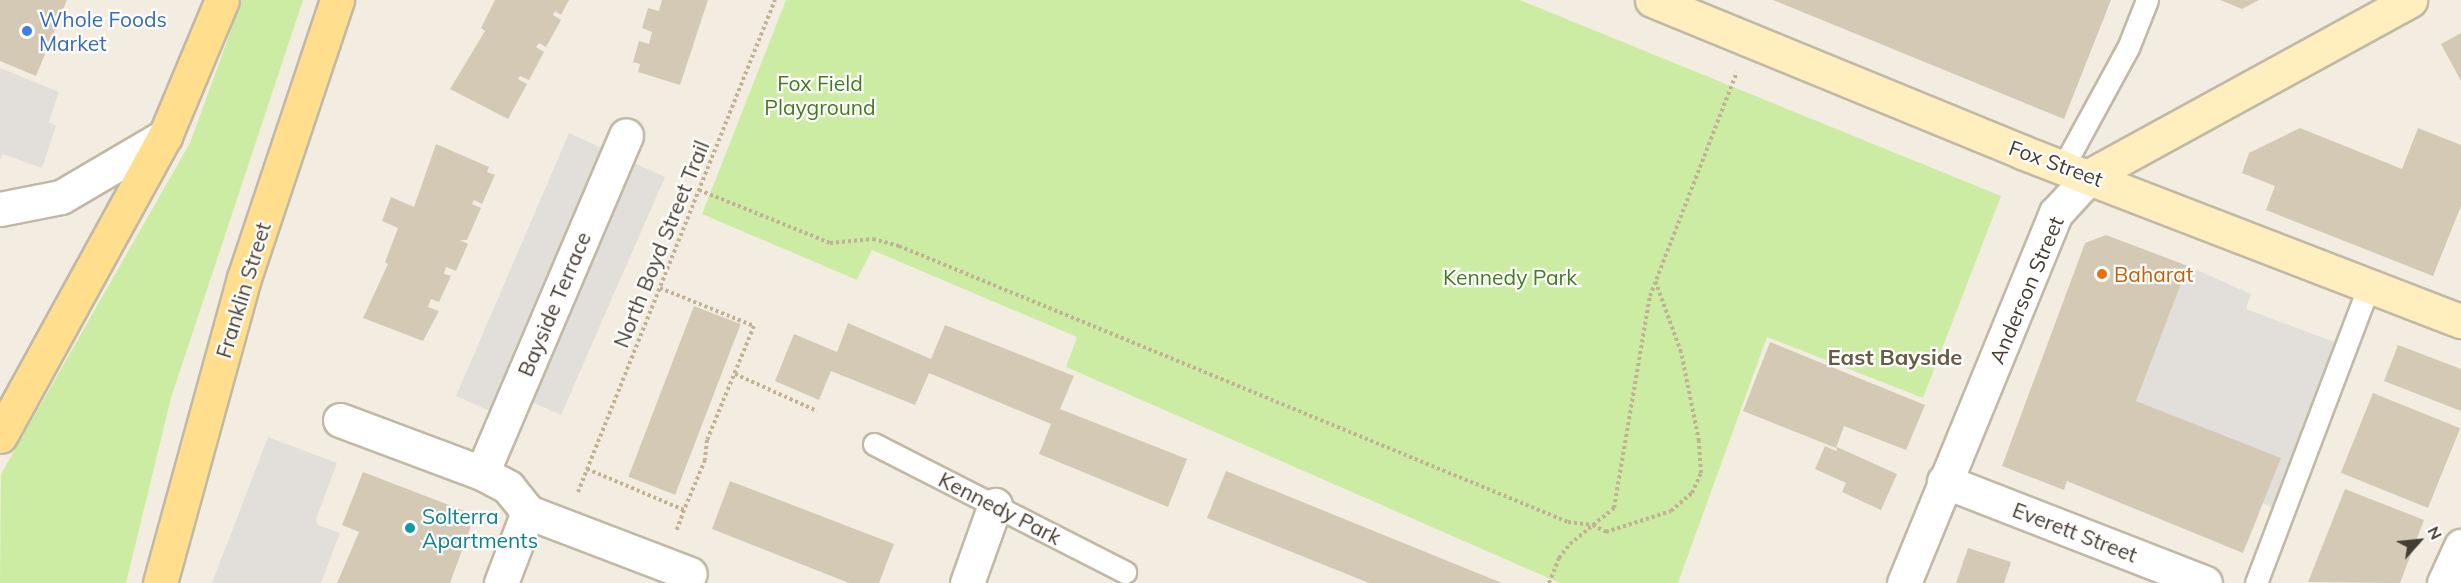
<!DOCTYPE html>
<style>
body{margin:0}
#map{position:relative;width:2461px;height:583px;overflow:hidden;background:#f3ede1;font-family:Mulish,sans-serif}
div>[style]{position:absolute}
.green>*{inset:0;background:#cceca4}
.parking>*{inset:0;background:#e2dfdb}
.building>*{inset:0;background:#d4c9b5;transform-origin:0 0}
.path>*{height:4px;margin-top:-2px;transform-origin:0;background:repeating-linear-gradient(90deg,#c2b193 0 3px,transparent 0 6px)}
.roads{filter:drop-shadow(2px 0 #c1b8a6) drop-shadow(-2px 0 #c1b8a6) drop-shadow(0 2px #c1b8a6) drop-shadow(0 -2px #c1b8a6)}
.lane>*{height:21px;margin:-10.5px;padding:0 10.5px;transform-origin:10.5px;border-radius:10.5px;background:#fff}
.street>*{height:33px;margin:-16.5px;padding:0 16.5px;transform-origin:16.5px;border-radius:16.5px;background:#fff}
.secondary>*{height:33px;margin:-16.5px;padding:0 16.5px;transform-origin:16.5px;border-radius:16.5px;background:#ffefbf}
.primary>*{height:33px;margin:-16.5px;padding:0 16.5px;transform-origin:16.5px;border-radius:16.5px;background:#ffde8e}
.dots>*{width:16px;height:16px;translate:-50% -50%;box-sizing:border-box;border:3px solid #fff;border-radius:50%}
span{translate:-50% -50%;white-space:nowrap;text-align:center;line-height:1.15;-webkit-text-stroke:4.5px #fff;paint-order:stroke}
.shop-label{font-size:21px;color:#366cbe}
.left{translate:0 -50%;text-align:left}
.park-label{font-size:21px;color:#437b1f}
.street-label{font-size:21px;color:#443d31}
.food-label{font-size:21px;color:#c56008}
.culture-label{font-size:21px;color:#0d838f}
.neighbourhood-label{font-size:22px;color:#685b47;font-weight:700}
.north{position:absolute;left:2389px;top:511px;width:60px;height:60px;-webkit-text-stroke:4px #fff;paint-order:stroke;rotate:63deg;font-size:16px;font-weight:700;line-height:24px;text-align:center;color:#443d31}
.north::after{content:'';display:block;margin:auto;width:21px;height:27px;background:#443d31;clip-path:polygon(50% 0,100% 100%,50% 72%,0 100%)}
</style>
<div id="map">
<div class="green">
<i style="clip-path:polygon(242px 0,303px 0,171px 398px,126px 583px,0 583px,1px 474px,190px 143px)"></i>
<i style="clip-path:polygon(786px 0,1520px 0,2001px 196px,1923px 398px,1767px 337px,1678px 583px,1560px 583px,1066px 367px,1077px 337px,872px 250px,857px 280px,702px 214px)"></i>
</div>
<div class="parking">
<i style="clip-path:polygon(0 68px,59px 92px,49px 122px,56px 126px,42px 168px,3px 154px,0 160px)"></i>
<i style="clip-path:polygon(569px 133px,665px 177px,561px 415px,516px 395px,506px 418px,456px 396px)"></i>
<i style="clip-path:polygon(2188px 266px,2251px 294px,2246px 309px,2337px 343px,2276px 510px,2263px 503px,2280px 458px,2136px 401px)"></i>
<i style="clip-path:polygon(268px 437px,337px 463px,316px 519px,318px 525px,340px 533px,321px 583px,212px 583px)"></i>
</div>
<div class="building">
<i style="clip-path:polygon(0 0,67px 0,36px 76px,0 61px)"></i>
<i style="clip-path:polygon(495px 0,569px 0,561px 15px,555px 11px,553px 15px,561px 20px,546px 47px,539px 43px,536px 47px,544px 52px,529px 80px,520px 76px,518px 79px,527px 84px,508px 119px,450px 89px,485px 31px,481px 28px)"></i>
<i style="clip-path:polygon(662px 0,708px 0,680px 85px,638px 72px,640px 64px,633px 62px,639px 41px,649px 44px,652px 32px,642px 28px,648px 8px,659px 11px)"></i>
<i style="clip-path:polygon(1773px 0,2111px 0,2064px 119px)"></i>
<i style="clip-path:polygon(2220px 0,2259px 0,2242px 9px)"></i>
<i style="clip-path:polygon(2461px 33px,2461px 81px,2441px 44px)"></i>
<i style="clip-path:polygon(2300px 128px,2402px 169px,2418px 128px,2461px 145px,2461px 206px,2433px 276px,2266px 210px,2275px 186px,2242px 173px,2249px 153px)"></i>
<i style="clip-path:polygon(436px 144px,489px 167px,487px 172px,495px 175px,482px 204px,474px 200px,472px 204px,481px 208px,467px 240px,460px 240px,468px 244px,456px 271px,446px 267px,444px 274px,451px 276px,439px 302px,431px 299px,428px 307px,439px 311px,423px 341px,363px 318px,388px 264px,385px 262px,398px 228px,382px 221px,391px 197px,414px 207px)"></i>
<i style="clip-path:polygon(2106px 235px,2188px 266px,2136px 401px,2281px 458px,2243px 553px,2067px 481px,2064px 490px,2002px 466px,2085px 243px)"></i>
<i style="left:694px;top:306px;width:50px;height:183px;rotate:21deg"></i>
<i style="clip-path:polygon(848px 323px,931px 359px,945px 325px,1074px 376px,1060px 409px,1187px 459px,1168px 507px,1039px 454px,1051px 424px,929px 373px,915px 405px,831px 371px,819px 400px,775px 381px,794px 334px,837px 352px)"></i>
<i style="clip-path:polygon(1770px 342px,1925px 405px,1906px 450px,1844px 426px,1836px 448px,1743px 411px)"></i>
<i style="clip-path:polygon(2398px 345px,2461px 369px,2461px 411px,2384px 381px)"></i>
<i style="left:2373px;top:393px;width:94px;height:86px;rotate:22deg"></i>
<i style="clip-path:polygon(1825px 446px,1836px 451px,1837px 447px,1897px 474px,1881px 510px,1842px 492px,1846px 483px,1815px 469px)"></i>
<i style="clip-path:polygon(1226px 471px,1502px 583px,1369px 583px,1207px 518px)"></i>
<i style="clip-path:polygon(363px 472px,475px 515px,450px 583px,337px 583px,359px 532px,342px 525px)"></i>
<i style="clip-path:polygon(730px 481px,894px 544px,879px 583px,849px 583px,712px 529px)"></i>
<i style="clip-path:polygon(2345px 489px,2424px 520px,2400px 583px,2308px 582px)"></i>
<i style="clip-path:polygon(1968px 548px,2011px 562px,2004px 583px,1956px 583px)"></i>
</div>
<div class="path">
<i style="left:699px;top:190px;width:141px;rotate:22deg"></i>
<i style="left:830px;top:243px;width:43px;rotate:-5.3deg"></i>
<i style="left:873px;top:239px;width:27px;rotate:15deg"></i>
<i style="left:899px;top:246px;width:724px;rotate:22.42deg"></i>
<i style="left:1568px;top:522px;width:25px;rotate:7deg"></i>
<i style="left:1593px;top:525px;width:15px;rotate:28deg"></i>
<i style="left:1606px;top:532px;width:68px;rotate:-17.9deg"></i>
<i style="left:1671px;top:511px;width:28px;rotate:-41deg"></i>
<i style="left:1692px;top:493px;width:22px;rotate:-66deg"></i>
<i style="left:1701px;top:473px;width:32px;rotate:-94deg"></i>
<i style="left:1699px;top:441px;width:91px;rotate:-101.4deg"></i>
<i style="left:1681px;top:352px;width:77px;rotate:-109.9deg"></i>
<i style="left:660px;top:288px;width:101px;rotate:22deg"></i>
<i style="left:754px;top:326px;width:123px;rotate:112.4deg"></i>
<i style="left:707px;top:440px;width:20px;rotate:96deg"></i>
<i style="left:705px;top:460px;width:54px;rotate:112.8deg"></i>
<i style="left:735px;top:374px;width:90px;rotate:24.3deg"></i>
<i style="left:587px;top:469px;width:105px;rotate:22.9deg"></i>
<i style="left:684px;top:510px;width:23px;rotate:110deg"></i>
<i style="left:578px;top:492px;width:530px;rotate:-68.18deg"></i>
<i style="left:1549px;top:583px;width:27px;rotate:-68deg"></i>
<i style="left:1559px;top:558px;width:18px;rotate:-52deg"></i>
<i style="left:1570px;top:544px;width:57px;rotate:-39.3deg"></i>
<i style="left:1614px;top:508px;width:215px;rotate:-80.4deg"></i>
<i style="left:1650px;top:296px;width:240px;rotate:-68.8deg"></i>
</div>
<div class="roads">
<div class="lane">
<i style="left:2063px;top:167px;width:136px;rotate:-61.4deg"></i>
<i style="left:2128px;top:48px;width:52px;rotate:-68.4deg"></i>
<i style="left:874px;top:444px;width:282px;rotate:27deg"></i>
<i style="left:2256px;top:583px;width:321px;rotate:-69.2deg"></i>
</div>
<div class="street">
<i style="left:0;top:209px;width:62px;rotate:-11.1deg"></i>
<i style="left:61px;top:197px;width:121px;rotate:-30.4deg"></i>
<i style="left:340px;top:420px;width:152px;rotate:20.5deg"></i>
<i style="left:482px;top:473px;width:30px;rotate:28deg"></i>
<i style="left:508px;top:487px;width:32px;rotate:51deg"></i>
<i style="left:528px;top:512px;width:173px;rotate:20.9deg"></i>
<i style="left:482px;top:473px;width:367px;rotate:-66.9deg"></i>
<i style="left:1944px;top:481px;width:280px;rotate:21.3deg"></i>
<i style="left:501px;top:583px;width:76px;rotate:-69.2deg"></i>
<i style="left:967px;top:583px;width:83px;rotate:-70.3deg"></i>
<i style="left:1904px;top:583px;width:400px;rotate:-67.7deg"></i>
<i style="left:2056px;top:213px;width:52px;rotate:-47.4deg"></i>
<i style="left:2444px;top:583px;width:41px;rotate:-65.3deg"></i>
</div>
<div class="secondary">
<i style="left:1652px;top:0;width:400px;rotate:22.3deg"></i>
<i style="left:2022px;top:152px;width:470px;rotate:21.1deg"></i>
<i style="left:2091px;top:175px;width:364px;rotate:-28.7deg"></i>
</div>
<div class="primary">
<i style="left:0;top:436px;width:342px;rotate:-61.2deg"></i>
<i style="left:165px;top:136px;width:147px;rotate:-67.3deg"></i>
<i style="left:160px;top:583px;width:316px;rotate:-74.6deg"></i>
<i style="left:244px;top:278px;width:293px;rotate:-71.5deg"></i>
</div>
</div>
<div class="dots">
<i style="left:27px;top:31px;background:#3f7fe0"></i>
<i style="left:2102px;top:274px;background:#e8710a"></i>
<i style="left:410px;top:528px;background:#0f9aa8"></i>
</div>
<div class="shop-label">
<span class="left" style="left:39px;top:31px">Whole Foods<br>Market</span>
</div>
<div class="park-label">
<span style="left:820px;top:95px">Fox Field<br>Playground</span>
<span style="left:1510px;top:277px">Kennedy Park</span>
</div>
<div class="street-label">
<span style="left:2056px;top:163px;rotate:20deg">Fox Street</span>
<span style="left:661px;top:244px;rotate:-68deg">North Boyd Street Trail</span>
<span style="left:243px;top:290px;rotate:-73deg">Franklin Street</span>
<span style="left:2026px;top:290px;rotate:-67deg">Anderson Street</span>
<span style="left:554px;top:304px;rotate:-67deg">Bayside Terrace</span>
<span style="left:1000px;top:508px;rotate:27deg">Kennedy Park</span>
<span style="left:2075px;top:532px;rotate:21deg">Everett Street</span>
</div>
<div class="food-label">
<span class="left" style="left:2114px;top:274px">Baharat</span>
</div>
<div class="culture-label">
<span class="left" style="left:422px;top:528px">Solterra<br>Apartments</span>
</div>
<div class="neighbourhood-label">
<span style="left:1895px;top:358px">East Bayside</span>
</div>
<div class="north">N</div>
</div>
